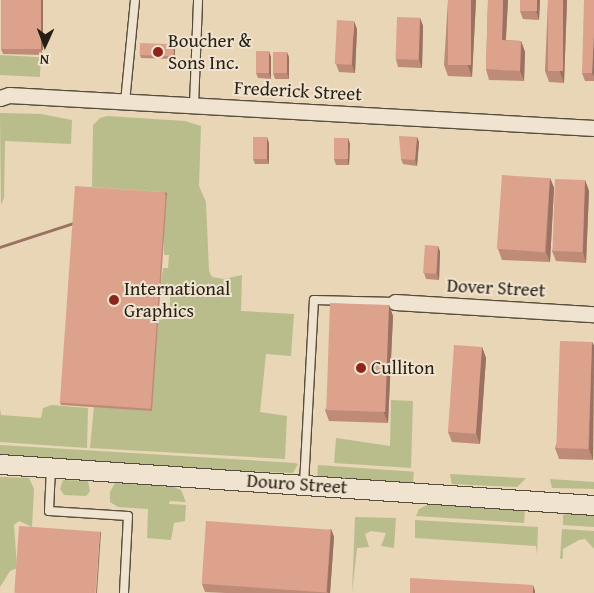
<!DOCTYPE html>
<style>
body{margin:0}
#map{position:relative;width:594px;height:593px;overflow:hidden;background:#e8d6b6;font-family:"Gentium Book Plus",serif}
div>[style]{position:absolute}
.green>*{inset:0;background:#b9bd8c;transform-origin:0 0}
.roads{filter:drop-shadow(1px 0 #574d3c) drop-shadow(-1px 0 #574d3c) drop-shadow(0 1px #574d3c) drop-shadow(0 -1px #574d3c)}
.service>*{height:8px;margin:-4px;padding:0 4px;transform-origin:4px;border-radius:4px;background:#f0e4d0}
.minor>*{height:15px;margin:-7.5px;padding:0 7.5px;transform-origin:7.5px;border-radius:7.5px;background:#f0e4d0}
.tertiary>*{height:19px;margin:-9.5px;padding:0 9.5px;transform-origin:9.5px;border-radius:9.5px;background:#f0e4d0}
.wall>*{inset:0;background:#be8b78}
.shaded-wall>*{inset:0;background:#9b7162;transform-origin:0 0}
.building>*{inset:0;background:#dda28c;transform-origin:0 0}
.dots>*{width:14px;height:14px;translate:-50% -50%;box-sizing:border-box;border:2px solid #f0e4d0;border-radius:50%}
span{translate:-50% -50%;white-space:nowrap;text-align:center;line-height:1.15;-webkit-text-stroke:4px #f0e4d0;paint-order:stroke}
.poi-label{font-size:19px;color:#271f14}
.left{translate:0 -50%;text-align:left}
.street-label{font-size:19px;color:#271f14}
.north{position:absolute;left:20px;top:20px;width:50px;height:50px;-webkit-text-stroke:4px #f0e4d0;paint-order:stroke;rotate:182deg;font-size:14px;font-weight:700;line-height:20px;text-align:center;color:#271f14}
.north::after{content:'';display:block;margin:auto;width:18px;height:22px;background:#271f14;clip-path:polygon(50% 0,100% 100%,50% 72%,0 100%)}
</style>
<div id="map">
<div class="green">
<i style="left:0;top:55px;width:41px;height:20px;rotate:3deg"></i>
<i style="clip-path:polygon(0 113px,41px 114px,72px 120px,71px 144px,5px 141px,4px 198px,1px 205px)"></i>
<i style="clip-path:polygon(107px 116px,185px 121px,201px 126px,199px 186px,206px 202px,209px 271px,212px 277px,224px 279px,242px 275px,241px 311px,294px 314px,291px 356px,266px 354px,260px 412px,287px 416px,285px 459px,90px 448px,94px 406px,151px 410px,158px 320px,170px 318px,170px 295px,160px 293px,163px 268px,168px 268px,169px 255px,164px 255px,163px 192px,92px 187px,93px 125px,100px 118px)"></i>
<i style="clip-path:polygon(391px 400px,413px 401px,411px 468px,334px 463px,336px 438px,390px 446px)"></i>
<i style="clip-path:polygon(51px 405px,88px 408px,87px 448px,0 442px,0 408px,1px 415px,41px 418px,43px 408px)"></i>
<i style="clip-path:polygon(0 445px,295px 463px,298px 464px,293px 473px,239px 471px,0 455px)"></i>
<i style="left:318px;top:465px;width:96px;height:11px;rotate:4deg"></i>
<i style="clip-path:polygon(450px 474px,523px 478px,526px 478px,517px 487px,452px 484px)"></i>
<i style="clip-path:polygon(0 477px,29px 478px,34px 489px,32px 527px,19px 521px,14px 525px,17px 568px,10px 571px,0 587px)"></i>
<i style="clip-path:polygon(550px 479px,594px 482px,594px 489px,552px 488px)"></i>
<i style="clip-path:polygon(63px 480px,88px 481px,90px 491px,86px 496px,64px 495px,60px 489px)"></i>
<i style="clip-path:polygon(115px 483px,174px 487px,181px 490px,186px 502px,170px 501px,169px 504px,186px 505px,185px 521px,174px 523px,171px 540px,147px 538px,148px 509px,118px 507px,110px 502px,110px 492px)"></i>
<i style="clip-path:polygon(431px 503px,525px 509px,524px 523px,416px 516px,419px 509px)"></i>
<i style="clip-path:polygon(573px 512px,594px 514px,594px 527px,563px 525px,563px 515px)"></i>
<i style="clip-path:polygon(355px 517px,396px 518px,394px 548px,381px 546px,386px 533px,371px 531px,365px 534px,369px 547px,357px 548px,352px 593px)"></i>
<i style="clip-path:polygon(415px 520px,538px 527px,537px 555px,536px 546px,415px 538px)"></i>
<i style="clip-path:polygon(562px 529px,594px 531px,594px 549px,585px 539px,579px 540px,563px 549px,563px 558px,560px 559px)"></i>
</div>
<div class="roads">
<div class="service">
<i style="left:125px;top:102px;width:102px;rotate:-84.4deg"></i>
<i style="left:194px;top:106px;width:106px;rotate:-87.8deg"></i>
<i style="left:51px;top:468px;width:43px;rotate:92.7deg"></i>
<i style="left:49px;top:511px;width:79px;rotate:3.6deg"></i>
<i style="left:128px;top:516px;width:77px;rotate:93deg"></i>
<i style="left:304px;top:484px;width:184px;rotate:-86.9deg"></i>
<i style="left:314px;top:300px;width:81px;rotate:1.4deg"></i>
</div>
<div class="minor">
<i style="left:0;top:98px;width:9px;rotate:-18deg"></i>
<i style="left:9px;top:95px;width:586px;rotate:3.23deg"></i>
<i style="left:395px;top:302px;width:199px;rotate:3.5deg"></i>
</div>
<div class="tertiary">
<i style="left:0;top:464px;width:595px;rotate:3.95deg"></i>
</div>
</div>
<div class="wall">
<i style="clip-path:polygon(1px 0,43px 0,42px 55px,3px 54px,1px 49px)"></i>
<i style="clip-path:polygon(448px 0,476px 0,472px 77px,448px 76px,444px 65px)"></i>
<i style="clip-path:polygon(488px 0,508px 0,506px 40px,521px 41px,525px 52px,524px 81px,489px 80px,486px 69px)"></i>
<i style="clip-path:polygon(520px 0,540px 0,539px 20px,523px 19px,520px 11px)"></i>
<i style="clip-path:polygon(548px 0,567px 0,564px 83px,549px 82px,545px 71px)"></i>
<i style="clip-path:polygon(594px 0,594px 81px,585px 81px,582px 73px)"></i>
<i style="clip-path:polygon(420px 18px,423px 26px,422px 68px,398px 67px,396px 59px)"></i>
<i style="clip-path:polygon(357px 29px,355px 73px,339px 72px,336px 64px)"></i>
<i style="clip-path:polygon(175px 46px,175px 59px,141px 58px,140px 55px)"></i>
<i style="clip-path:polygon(271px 57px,271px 79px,258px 78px,256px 73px)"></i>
<i style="clip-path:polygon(289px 57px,289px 79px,275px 79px,273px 73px)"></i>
<i style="clip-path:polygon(417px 137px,419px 142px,417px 166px,403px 164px,401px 159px)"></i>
<i style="clip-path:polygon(348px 138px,350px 144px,349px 165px,336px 165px,334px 159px)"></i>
<i style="clip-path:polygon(269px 143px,269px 164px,255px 164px,253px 159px)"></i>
<i style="clip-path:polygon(550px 178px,554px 188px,550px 262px,502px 260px,498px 249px)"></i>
<i style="clip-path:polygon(585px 180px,589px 191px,586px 263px,556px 261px,552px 251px)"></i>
<i style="clip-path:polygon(166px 192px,167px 195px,152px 411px,61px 405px,60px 402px)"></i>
<i style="clip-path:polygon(438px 246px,440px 252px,439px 280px,426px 279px,424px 273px)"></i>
<i style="clip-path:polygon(389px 305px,393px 316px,388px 423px,329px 421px,325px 410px)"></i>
<i style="clip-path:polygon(592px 342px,594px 346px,593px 460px,559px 459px,555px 448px)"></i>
<i style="clip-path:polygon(482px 347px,486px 358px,480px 444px,452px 442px,448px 432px)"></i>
<i style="clip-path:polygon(331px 529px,334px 537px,330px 593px,226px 593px,205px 592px,202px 584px)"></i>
</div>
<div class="shaded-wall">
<i style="left:41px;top:0;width:2px;height:50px"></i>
<i style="clip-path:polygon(471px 0,476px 0,472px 77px,468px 66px)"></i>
<i style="clip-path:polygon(503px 0,508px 0,505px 51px,502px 40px)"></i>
<i style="clip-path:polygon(537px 0,540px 0,539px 20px,536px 11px)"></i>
<i style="clip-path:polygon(563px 0,567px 0,564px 83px,560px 72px)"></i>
<i style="clip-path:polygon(420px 18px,423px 26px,422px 68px,419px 60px)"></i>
<i style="clip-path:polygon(354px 21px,357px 29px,355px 73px,352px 65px)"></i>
<i style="clip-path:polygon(594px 33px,594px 77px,592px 73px)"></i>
<i style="clip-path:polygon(521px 41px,525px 52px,524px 81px,520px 71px)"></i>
<i style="clip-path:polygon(174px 44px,175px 46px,175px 59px,174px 56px)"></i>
<i style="clip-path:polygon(269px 51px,271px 57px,271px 79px,269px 73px)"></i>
<i style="clip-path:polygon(287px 52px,289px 57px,289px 79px,287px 73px)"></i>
<i style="clip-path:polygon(267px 137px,269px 143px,269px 164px,267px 159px)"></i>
<i style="clip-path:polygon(417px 137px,419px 142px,417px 166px,415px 160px)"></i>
<i style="clip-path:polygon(348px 138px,350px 144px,349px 165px,347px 159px)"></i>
<i style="clip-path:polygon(550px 178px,554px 188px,550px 262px,546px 252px)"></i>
<i style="clip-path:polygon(585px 180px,589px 191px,586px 263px,583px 252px)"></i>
<i style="left:166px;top:192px;width:3px;height:218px;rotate:72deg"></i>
<i style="clip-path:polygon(438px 246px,440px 252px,439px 280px,437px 274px)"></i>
<i style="clip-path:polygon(389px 305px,393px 316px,388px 423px,384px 413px)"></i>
<i style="clip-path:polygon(592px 342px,594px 346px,593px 460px,589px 449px)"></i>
<i style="clip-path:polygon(482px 347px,486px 358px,480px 444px,476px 433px)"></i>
<i style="clip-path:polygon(331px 529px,334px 537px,330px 593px,328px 593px,327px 591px)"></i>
<i style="clip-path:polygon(100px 531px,101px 533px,97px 593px,96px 593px)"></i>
<i style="clip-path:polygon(533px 585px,535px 591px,535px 593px,533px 593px)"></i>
</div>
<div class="building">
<i style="left:1px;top:0;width:40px;height:49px"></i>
<i style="left:448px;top:0;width:23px;height:65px"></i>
<i style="clip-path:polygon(488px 0,503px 0,502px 40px,521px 41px,520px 71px,486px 69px)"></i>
<i style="left:520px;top:0;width:17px;height:11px"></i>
<i style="left:548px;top:0;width:15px;height:71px"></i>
<i style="clip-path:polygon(584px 0,594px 0,594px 33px,592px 73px,582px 73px)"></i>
<i style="left:397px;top:17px;width:23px;height:42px;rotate:2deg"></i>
<i style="left:337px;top:20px;width:17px;height:44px;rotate:3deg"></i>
<i style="left:140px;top:43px;width:34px;height:12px;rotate:2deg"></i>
<i style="left:256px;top:51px;width:13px;height:22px"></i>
<i style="left:273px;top:52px;width:14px;height:21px"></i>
<i style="clip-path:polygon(399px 136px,417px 137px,415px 160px,401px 159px)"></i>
<i style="left:253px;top:137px;width:14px;height:22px"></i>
<i style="left:334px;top:138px;width:14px;height:21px"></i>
<i style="left:502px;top:175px;width:48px;height:74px;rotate:4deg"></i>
<i style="left:555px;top:179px;width:30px;height:72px;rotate:2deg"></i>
<i style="left:75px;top:186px;width:91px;height:217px;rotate:4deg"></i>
<i style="left:425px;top:245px;width:13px;height:28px;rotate:4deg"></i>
<i style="left:330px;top:303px;width:59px;height:107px;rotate:2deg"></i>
<i style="left:560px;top:341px;width:32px;height:107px;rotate:2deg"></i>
<i style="left:454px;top:345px;width:28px;height:87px;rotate:4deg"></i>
<i style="left:206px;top:521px;width:125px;height:63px;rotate:4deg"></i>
<i style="left:19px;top:526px;width:81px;height:67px;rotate:4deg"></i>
<i style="clip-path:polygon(410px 578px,533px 585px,533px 593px,410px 593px)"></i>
</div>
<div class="dots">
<i style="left:158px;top:52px;background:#8f2418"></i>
<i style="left:114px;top:300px;background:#8f2418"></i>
<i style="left:361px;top:368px;background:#8f2418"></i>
</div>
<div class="poi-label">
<span class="left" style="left:168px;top:52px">Boucher &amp;<br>Sons Inc.</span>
<span class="left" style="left:124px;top:300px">International<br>Graphics</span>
<span class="left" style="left:371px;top:368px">Culliton</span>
</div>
<div class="street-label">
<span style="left:298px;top:91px;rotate:3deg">Frederick Street</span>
<span style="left:496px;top:288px;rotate:3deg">Dover Street</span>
<span style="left:297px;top:484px;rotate:4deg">Douro Street</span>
</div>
<div class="north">N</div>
</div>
